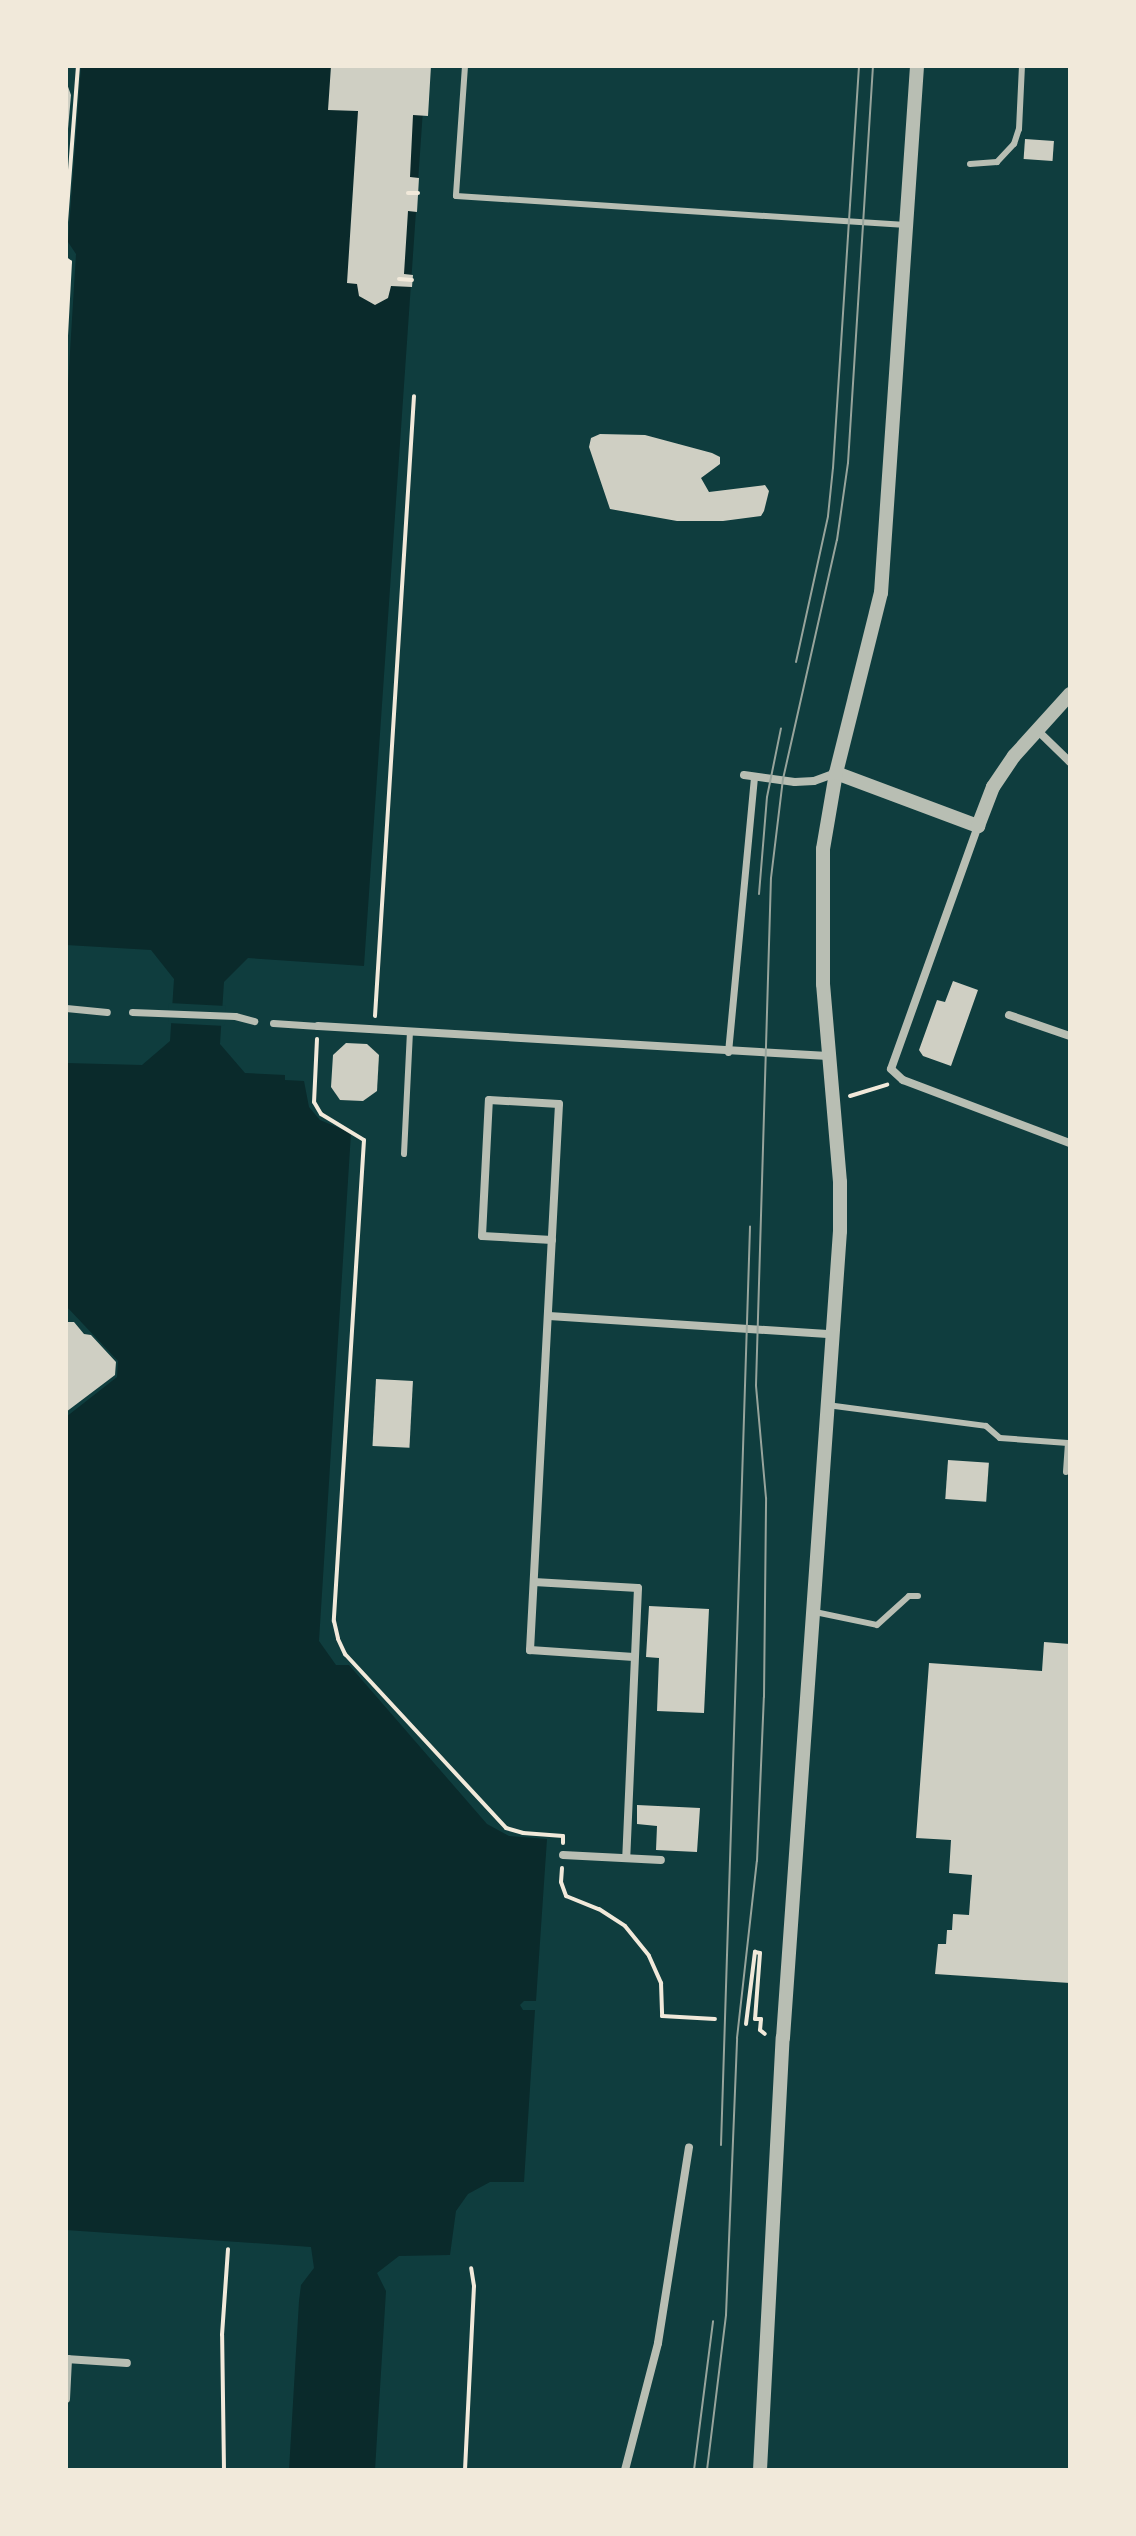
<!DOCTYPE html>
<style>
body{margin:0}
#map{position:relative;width:1136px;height:2536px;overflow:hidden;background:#0f3d3e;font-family:"Asap Condensed",sans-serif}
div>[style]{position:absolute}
.water>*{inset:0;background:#0a2a2b}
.pier>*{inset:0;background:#0f3d3e;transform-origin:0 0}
.building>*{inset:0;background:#cfcfc3;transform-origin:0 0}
.path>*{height:4px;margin:-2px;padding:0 2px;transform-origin:2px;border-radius:2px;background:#f1e9da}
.service>*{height:6px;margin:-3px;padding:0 3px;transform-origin:3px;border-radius:3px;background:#b8beb3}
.pedestrian>*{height:7px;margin:-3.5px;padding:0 3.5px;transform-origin:3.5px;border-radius:3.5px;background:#b8beb3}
.minor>*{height:8px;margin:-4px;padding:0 4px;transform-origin:4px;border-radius:4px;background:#b8beb3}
.tertiary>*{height:14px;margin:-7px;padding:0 7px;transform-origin:7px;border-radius:7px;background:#b8beb3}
.tram>*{height:2px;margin:-1px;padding:0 1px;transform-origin:1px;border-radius:1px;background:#97a49c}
span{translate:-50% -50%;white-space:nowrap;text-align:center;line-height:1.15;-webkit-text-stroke:6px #f1e9da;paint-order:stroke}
.frame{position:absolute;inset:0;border:68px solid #f1e9da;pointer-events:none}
</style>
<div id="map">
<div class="water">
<i style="clip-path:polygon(81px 66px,426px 66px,364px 966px,248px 958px,224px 982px,220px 1044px,245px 1073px,285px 1075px,285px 1080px,304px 1081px,309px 1107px,320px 1120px,351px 1133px,319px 1641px,336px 1665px,349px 1665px,487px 1824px,509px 1836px,547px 1839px,536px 2001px,524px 2001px,520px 2005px,523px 2010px,535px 2010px,524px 2182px,490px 2182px,468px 2194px,456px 2211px,450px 2255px,399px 2256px,377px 2273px,386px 2291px,375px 2470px,289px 2470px,299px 2301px,301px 2285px,314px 2268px,311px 2247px,66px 2230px,66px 1063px,142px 1065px,170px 1041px,174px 979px,151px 950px,66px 945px,66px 417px,76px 254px,68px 242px)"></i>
</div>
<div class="pier">
<i style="left:169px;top:1003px;width:57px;height:20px;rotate:3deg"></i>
<i style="clip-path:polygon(66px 1306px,118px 1361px,117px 1377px,66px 1417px)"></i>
</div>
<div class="building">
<i style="clip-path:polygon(331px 66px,431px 66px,428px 116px,413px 115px,410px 177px,419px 178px,417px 212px,408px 211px,404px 274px,413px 275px,412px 287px,391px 286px,388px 298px,375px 305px,359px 296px,357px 284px,347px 283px,358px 111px,328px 110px)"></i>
<i style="clip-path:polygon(66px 81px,71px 95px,68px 129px,66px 129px)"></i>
<i style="left:1025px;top:139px;width:29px;height:20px;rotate:4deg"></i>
<i style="clip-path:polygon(600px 434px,645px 435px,712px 453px,720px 457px,720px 464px,701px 478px,709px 492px,765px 485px,769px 491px,764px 511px,761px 516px,723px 521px,677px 521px,610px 509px,589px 447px,591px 438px)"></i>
<i style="clip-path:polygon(953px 981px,978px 990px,951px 1066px,923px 1056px,919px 1050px,937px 1000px,945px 1002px)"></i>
<i style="clip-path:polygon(346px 1043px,367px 1044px,379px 1055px,377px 1091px,363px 1101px,340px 1100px,331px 1087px,333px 1055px)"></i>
<i style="clip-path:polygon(66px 1322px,74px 1322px,84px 1334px,91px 1335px,116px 1362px,115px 1375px,66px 1412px)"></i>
<i style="left:376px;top:1379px;width:37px;height:67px;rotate:3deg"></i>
<i style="left:948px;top:1460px;width:41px;height:39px;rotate:4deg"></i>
<i style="clip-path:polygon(649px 1606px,709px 1609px,704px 1713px,657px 1711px,659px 1658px,646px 1657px)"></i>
<i style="clip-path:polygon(1044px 1642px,1070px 1644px,1070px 1983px,935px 1974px,938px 1944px,946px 1944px,947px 1930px,952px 1930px,953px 1914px,969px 1915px,972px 1875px,949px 1873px,951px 1840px,916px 1838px,929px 1663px,1042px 1671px)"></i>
<i style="clip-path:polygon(637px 1805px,700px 1808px,697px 1852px,656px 1850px,657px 1826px,637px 1824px)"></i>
</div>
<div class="path">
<i style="left:408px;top:193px;width:10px"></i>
<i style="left:66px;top:222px;width:156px;rotate:-85.6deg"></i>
<i style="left:66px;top:259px;width:5px;rotate:37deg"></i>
<i style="left:70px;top:262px;width:74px;rotate:93.1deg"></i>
<i style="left:399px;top:279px;width:13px;rotate:4deg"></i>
<i style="left:375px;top:1016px;width:621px;rotate:-86.4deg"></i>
<i style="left:317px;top:1039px;width:63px;rotate:92.7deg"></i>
<i style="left:314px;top:1102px;width:14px;rotate:60deg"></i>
<i style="left:321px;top:1114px;width:50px;rotate:31.2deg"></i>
<i style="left:364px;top:1140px;width:482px;rotate:93.6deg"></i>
<i style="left:334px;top:1621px;width:18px;rotate:77deg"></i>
<i style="left:338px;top:1639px;width:17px;rotate:65deg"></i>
<i style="left:345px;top:1654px;width:237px;rotate:47.2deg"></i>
<i style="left:506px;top:1828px;width:18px;rotate:16deg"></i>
<i style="left:523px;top:1833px;width:40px;rotate:4.3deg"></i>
<i style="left:563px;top:1836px;width:7px;rotate:90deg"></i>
<i style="left:850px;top:1096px;width:39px;rotate:-17deg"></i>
<i style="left:562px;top:1868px;width:14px;rotate:94deg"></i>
<i style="left:561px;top:1882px;width:15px;rotate:70deg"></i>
<i style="left:566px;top:1896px;width:35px;rotate:22deg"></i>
<i style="left:599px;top:1909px;width:31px;rotate:33deg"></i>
<i style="left:625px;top:1926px;width:38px;rotate:51deg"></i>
<i style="left:649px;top:1956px;width:30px;rotate:66deg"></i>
<i style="left:661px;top:1983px;width:33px;rotate:88deg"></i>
<i style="left:662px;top:2016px;width:53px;rotate:3.2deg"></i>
<i style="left:746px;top:2024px;width:73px;rotate:-82.9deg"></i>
<i style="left:755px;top:1952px;width:5px;rotate:11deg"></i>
<i style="left:760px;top:1953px;width:66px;rotate:94.3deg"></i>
<i style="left:755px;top:2019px;width:6px"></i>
<i style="left:761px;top:2019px;width:11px;rotate:95deg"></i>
<i style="left:760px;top:2030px;width:6px;rotate:39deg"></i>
<i style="left:224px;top:2470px;width:135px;rotate:-90.8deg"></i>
<i style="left:222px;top:2335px;width:86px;rotate:-86deg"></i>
<i style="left:465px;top:2470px;width:184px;rotate:-87.2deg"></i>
<i style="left:474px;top:2286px;width:18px;rotate:-99deg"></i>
</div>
<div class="service">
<i style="left:465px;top:66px;width:130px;rotate:94deg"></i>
<i style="left:456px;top:196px;width:451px;rotate:3.7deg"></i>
<i style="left:970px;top:164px;width:27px;rotate:-4deg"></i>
<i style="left:997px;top:162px;width:25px;rotate:-47deg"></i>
<i style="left:1014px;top:144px;width:16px;rotate:-72deg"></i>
<i style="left:1019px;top:129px;width:63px;rotate:-87.3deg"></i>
<i style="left:404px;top:1154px;width:121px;rotate:-87.2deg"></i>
<i style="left:827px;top:1405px;width:160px;rotate:7.5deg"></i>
<i style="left:986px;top:1426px;width:18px;rotate:41deg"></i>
<i style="left:1000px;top:1438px;width:68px;rotate:4.2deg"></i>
<i style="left:1068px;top:1443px;width:29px;rotate:94deg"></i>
<i style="left:815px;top:1612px;width:63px;rotate:11.8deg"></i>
<i style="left:877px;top:1625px;width:43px;rotate:-42.2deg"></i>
<i style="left:909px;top:1596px;width:9px"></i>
</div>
<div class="pedestrian">
<i style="left:66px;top:1008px;width:41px;rotate:5.6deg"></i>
<i style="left:132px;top:1012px;width:103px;rotate:2.2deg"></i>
<i style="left:235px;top:1016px;width:20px;rotate:15deg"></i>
<i style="left:273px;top:1023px;width:45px;rotate:3.8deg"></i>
<i style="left:728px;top:1052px;width:277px;rotate:-84.6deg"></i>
</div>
<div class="minor">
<i style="left:1037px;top:730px;width:46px;rotate:44.1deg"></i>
<i style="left:744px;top:775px;width:51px;rotate:7.8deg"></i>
<i style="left:795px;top:782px;width:19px;rotate:-3deg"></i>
<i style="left:814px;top:781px;width:23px;rotate:-20deg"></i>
<i style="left:978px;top:826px;width:258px;rotate:109.7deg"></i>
<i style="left:891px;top:1069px;width:16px;rotate:43deg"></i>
<i style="left:903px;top:1080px;width:178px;rotate:20.7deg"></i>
<i style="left:1009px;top:1015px;width:65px;rotate:19deg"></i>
<i style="left:318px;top:1026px;width:511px;rotate:3.37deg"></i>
<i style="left:552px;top:1240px;width:70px;rotate:-176.7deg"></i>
<i style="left:482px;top:1236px;width:136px;rotate:-87.1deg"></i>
<i style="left:489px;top:1100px;width:70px;rotate:3.3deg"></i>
<i style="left:559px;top:1104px;width:547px;rotate:93.04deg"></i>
<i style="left:530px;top:1650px;width:104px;rotate:3.9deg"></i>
<i style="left:549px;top:1316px;width:283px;rotate:3.7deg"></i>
<i style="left:534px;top:1582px;width:104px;rotate:3.3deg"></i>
<i style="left:638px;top:1588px;width:270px;rotate:92.5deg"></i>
<i style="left:563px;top:1855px;width:98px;rotate:2.9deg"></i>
<i style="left:66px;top:2359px;width:61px;rotate:3.8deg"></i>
<i style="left:66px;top:2399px;width:40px;rotate:-87.1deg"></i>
<i style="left:625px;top:2470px;width:131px;rotate:-75.4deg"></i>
<i style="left:658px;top:2343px;width:198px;rotate:-81deg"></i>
</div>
<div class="tertiary">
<i style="left:836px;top:773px;width:152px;rotate:20.5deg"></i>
<i style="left:978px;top:826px;width:42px;rotate:-69deg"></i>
<i style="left:993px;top:787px;width:37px;rotate:-56deg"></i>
<i style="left:1014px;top:756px;width:84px;rotate:-47.9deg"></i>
<i style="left:760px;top:2470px;width:433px;rotate:-87deg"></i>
<i style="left:783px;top:2038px;width:809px;rotate:-85.96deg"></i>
<i style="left:840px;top:1231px;width:49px;rotate:-90deg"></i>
<i style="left:840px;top:1182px;width:199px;rotate:-94.9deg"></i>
<i style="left:823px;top:984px;width:135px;rotate:-90deg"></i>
<i style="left:823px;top:849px;width:77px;rotate:-80.3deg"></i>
<i style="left:836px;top:773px;width:186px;rotate:-76deg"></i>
<i style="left:881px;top:593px;width:528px;rotate:-86.09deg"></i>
</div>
<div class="tram">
<i style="left:796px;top:662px;width:149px;rotate:-77.6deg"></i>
<i style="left:828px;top:516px;width:48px;rotate:-84.1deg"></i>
<i style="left:833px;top:468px;width:403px;rotate:-86.3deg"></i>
<i style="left:759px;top:894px;width:97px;rotate:-85.3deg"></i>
<i style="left:767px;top:797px;width:70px;rotate:-78.5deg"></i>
<i style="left:721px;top:2145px;width:919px;rotate:-88.19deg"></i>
<i style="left:694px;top:2470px;width:150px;rotate:-82.7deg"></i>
<i style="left:707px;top:2470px;width:156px;rotate:-83deg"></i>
<i style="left:726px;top:2315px;width:277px;rotate:-87.7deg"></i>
<i style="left:737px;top:2038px;width:178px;rotate:-83.6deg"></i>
<i style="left:757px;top:1861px;width:164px;rotate:-87.6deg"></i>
<i style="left:764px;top:1697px;width:199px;rotate:-89.4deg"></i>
<i style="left:766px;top:1498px;width:113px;rotate:-95.1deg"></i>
<i style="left:756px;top:1385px;width:507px;rotate:-88.31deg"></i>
<i style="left:771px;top:878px;width:100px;rotate:-83.1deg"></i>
<i style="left:783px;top:779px;width:245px;rotate:-77.3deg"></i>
<i style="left:837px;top:540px;width:78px;rotate:-81.9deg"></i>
<i style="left:848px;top:463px;width:398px;rotate:-86.4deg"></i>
</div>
<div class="frame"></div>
</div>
